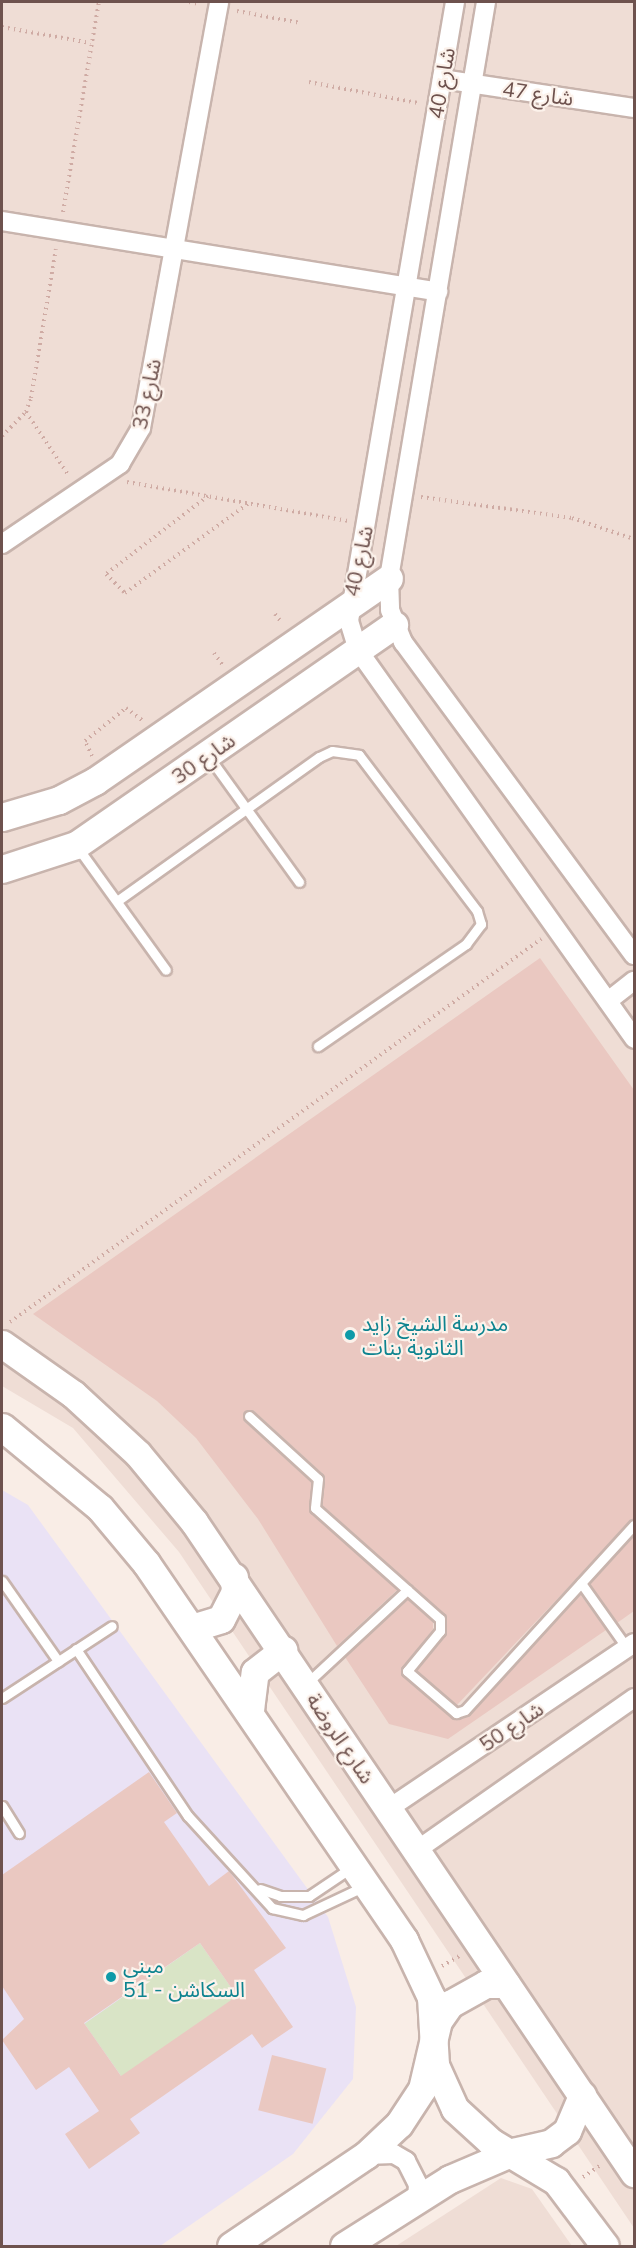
<!DOCTYPE html>
<meta charset="utf-8">
<style>
body{margin:0}
#map{position:relative;width:636px;height:2248px;overflow:hidden;background:#f9ede6;font-family:Mulish,"Noto Sans Arabic",sans-serif}
div>[style]{position:absolute}
.residential>*{inset:0;background:#efddd5}
.education>*{inset:0;background:#eae2f5}
.green>*{inset:0;background:#d9e4c6;transform-origin:0 0}
.building>*{inset:0;background:#eac8c1;transform-origin:0 0}
.path>*{height:4px;margin-top:-2px;transform-origin:0;background:repeating-linear-gradient(90deg,#cfaba4 0 1.5px,transparent 0 6px)}
.roads{filter:drop-shadow(2px 0 #c8b4ad) drop-shadow(-2px 0 #c8b4ad) drop-shadow(0 2px #c8b4ad) drop-shadow(0 -2px #c8b4ad)}
.lane>*{height:9px;margin:-4.5px;padding:0 4.5px;transform-origin:4.5px;border-radius:4.5px;background:#fff}
.street>*{height:18px;margin:-9px;padding:0 9px;transform-origin:9px;border-radius:9px;background:#fff}
.secondary>*{height:27px;margin:-13.5px;padding:0 13.5px;transform-origin:13.5px;border-radius:13.5px;background:#fff}
.dots>*{width:16px;height:16px;translate:-50% -50%;box-sizing:border-box;border:3px solid #fcf2eb;border-radius:50%}
span{translate:-50% -50%;white-space:nowrap;text-align:center;line-height:1.15;-webkit-text-stroke:4.5px #fcf2eb;paint-order:stroke}
.street-label{font-size:21px;color:#6e524e}
.culture-label{font-size:21px;color:#0d838f}
.left{translate:0 -50%;text-align:left}
.frame{position:absolute;inset:0;border:3px solid #6e524e;pointer-events:none}
</style>
<div id="map">
<div class="residential">
<i style="clip-path:polygon(2px 2px,634px 2px,634px 2228px,179px 1552px,73px 1428px,2px 1386px)"></i>
<i style="clip-path:polygon(501px 2178px,532px 2189px,572px 2246px,396px 2246px)"></i>
</div>
<div class="education">
<i style="clip-path:polygon(2px 1490px,28px 1505px,328px 1917px,356px 2007px,353px 2079px,293px 2154px,160px 2246px,2px 2246px)"></i>
</div>
<div class="green">
<i style="left:200px;top:1943px;width:65px;height:141px;rotate:55deg"></i>
</div>
<div class="building">
<i style="clip-path:polygon(540px 958px,634px 1090px,634px 1518px,457px 1705px,416px 1670px,446px 1635px,446px 1616px,322px 1505px,323px 1474px,254px 1411px,244px 1412px,244px 1421px,311px 1482px,311px 1513px,397px 1590px,337px 1646px,258px 1519px,196px 1438px,157px 1401px,33px 1314px)"></i>
<i style="clip-path:polygon(634px 1534px,634px 1611px,617px 1623px,590px 1584px)"></i>
<i style="clip-path:polygon(580px 1594px,606px 1630px,448px 1739px,389px 1724px,345px 1657px,407px 1599px,433px 1622px,433px 1629px,401px 1674px,458px 1719px,470px 1715px)"></i>
<i style="clip-path:polygon(evenodd,149px 1772px,177px 1813px,164px 1822px,209px 1886px,229px 1871px,286px 1948px,254px 1970px,293px 2027px,262px 2048px,252px 2034px,130px 2119px,140px 2133px,89px 2169px,65px 2134px,99px 2111px,69px 2067px,36px 2090px,2px 2040px,24px 2019px,2px 1986px,2px 1875px,149px 1772px,200px 1943px,237px 1996px,121px 2076px,84px 2023px,200px 1943px)"></i>
<i style="left:272px;top:2055px;width:56px;height:57px;rotate:14deg"></i>
</div>
<div class="path">
<i style="left:189px;top:2px;width:11px;rotate:10deg"></i>
<i style="left:237px;top:11px;width:65px;rotate:10.6deg"></i>
<i style="left:2px;top:27px;width:90px;rotate:10.2deg"></i>
<i style="left:309px;top:82px;width:111px;rotate:10.9deg"></i>
<i style="left:63px;top:212px;width:213px;rotate:-80.3deg"></i>
<i style="left:26px;top:412px;width:77px;rotate:56.1deg"></i>
<i style="left:2px;top:436px;width:34px;rotate:-45deg"></i>
<i style="left:26px;top:412px;width:15px;rotate:-70deg"></i>
<i style="left:31px;top:398px;width:151px;rotate:-80.5deg"></i>
<i style="left:127px;top:482px;width:224px;rotate:10deg"></i>
<i style="left:208px;top:496px;width:128px;rotate:142.6deg"></i>
<i style="left:106px;top:574px;width:27px;rotate:45deg"></i>
<i style="left:125px;top:593px;width:153px;rotate:-36deg"></i>
<i style="left:421px;top:497px;width:152px;rotate:7.9deg"></i>
<i style="left:572px;top:518px;width:65px;rotate:18.7deg"></i>
<i style="left:275px;top:614px;width:11px;rotate:52deg"></i>
<i style="left:214px;top:653px;width:14px;rotate:54deg"></i>
<i style="left:92px;top:756px;width:17px;rotate:-115deg"></i>
<i style="left:85px;top:741px;width:53px;rotate:-38.8deg"></i>
<i style="left:126px;top:708px;width:20px;rotate:37deg"></i>
<i style="left:10px;top:1322px;width:655px;rotate:-35.8deg"></i>
<i style="left:442px;top:1966px;width:20px;rotate:-30deg"></i>
<i style="left:583px;top:2177px;width:23px;rotate:-34deg"></i>
</div>
<div class="roads">
<div class="lane">
<i style="left:209px;top:757px;width:154px;rotate:54.2deg"></i>
<i style="left:78px;top:848px;width:150px;rotate:54.2deg"></i>
<i style="left:117px;top:901px;width:248px;rotate:-35.5deg"></i>
<i style="left:319px;top:757px;width:14px;rotate:-25deg"></i>
<i style="left:332px;top:751px;width:27px;rotate:8deg"></i>
<i style="left:359px;top:755px;width:196px;rotate:52.9deg"></i>
<i style="left:477px;top:911px;width:14px;rotate:73deg"></i>
<i style="left:481px;top:924px;width:25px;rotate:127deg"></i>
<i style="left:466px;top:944px;width:180px;rotate:145.4deg"></i>
<i style="left:249px;top:1416px;width:93px;rotate:42.4deg"></i>
<i style="left:318px;top:1479px;width:29px;rotate:96deg"></i>
<i style="left:315px;top:1508px;width:167px;rotate:41.6deg"></i>
<i style="left:440px;top:1619px;width:12px;rotate:90deg"></i>
<i style="left:440px;top:1631px;width:52px;rotate:129.5deg"></i>
<i style="left:407px;top:1671px;width:65px;rotate:40.6deg"></i>
<i style="left:456px;top:1713px;width:9px;rotate:-18deg"></i>
<i style="left:465px;top:1710px;width:251px;rotate:-47.6deg"></i>
<i style="left:2px;top:1581px;width:98px;rotate:55deg"></i>
<i style="left:581px;top:1583px;width:80px;rotate:54.7deg"></i>
<i style="left:76px;top:1649px;width:201px;rotate:56.2deg"></i>
<i style="left:188px;top:1816px;width:125px;rotate:47.6deg"></i>
<i style="left:272px;top:1908px;width:32px;rotate:13deg"></i>
<i style="left:303px;top:1915px;width:68px;rotate:-25.1deg"></i>
<i style="left:307px;top:1683px;width:137px;rotate:-42.9deg"></i>
<i style="left:2px;top:1698px;width:131px;rotate:-33.2deg"></i>
<i style="left:2px;top:1806px;width:32px;rotate:58deg"></i>
<i style="left:260px;top:1889px;width:21px;rotate:19deg"></i>
<i style="left:280px;top:1896px;width:29px"></i>
<i style="left:309px;top:1896px;width:52px;rotate:-34deg"></i>
</div>
<div class="street">
<i style="left:455px;top:2px;width:628px;rotate:99.72deg"></i>
<i style="left:349px;top:621px;width:30px;rotate:73deg"></i>
<i style="left:358px;top:650px;width:477px;rotate:54.6deg"></i>
<i style="left:486px;top:2px;width:584px;rotate:99.56deg"></i>
<i style="left:389px;top:578px;width:32px;rotate:88deg"></i>
<i style="left:390px;top:610px;width:35px;rotate:68deg"></i>
<i style="left:403px;top:642px;width:389px;rotate:53.6deg"></i>
<i style="left:442px;top:79px;width:194px;rotate:8.6deg"></i>
<i style="left:2px;top:221px;width:442px;rotate:9.2deg"></i>
<i style="left:2px;top:544px;width:143px;rotate:-34.1deg"></i>
<i style="left:120px;top:464px;width:42px;rotate:-59.7deg"></i>
<i style="left:141px;top:428px;width:433px;rotate:-79.6deg"></i>
<i style="left:608px;top:1001px;width:33px;rotate:-38deg"></i>
<i style="left:388px;top:1809px;width:297px;rotate:-34deg"></i>
<i style="left:417px;top:1850px;width:265px;rotate:-35deg"></i>
<i style="left:366px;top:2155px;width:28px;rotate:-2deg"></i>
<i style="left:394px;top:2154px;width:14px;rotate:30deg"></i>
<i style="left:406px;top:2161px;width:27px;rotate:63deg"></i>
<i style="left:418px;top:2185px;width:14px;rotate:94deg"></i>
</div>
<div class="secondary">
<i style="left:2px;top:817px;width:59px;rotate:-16.6deg"></i>
<i style="left:59px;top:800px;width:41px;rotate:-27.8deg"></i>
<i style="left:95px;top:781px;width:357px;rotate:-34.6deg"></i>
<i style="left:2px;top:869px;width:78px;rotate:-18deg"></i>
<i style="left:76px;top:845px;width:387px;rotate:-34.7deg"></i>
<i style="left:2px;top:1344px;width:87px;rotate:35.2deg"></i>
<i style="left:73px;top:1394px;width:88px;rotate:42.7deg"></i>
<i style="left:138px;top:1454px;width:88px;rotate:50.5deg"></i>
<i style="left:194px;top:1522px;width:786px;rotate:55.95deg"></i>
<i style="left:2px;top:1427px;width:127px;rotate:39.6deg"></i>
<i style="left:100px;top:1508px;width:72px;rotate:50.1deg"></i>
<i style="left:146px;top:1563px;width:457px;rotate:55.6deg"></i>
<i style="left:404px;top:1940px;width:63px;rotate:64.7deg"></i>
<i style="left:431px;top:1997px;width:68px;rotate:86.6deg"></i>
<i style="left:435px;top:2065px;width:48px;rotate:65.6deg"></i>
<i style="left:455px;top:2109px;width:49px;rotate:42.5deg"></i>
<i style="left:491px;top:2142px;width:76px;rotate:31deg"></i>
<i style="left:556px;top:2181px;width:81px;rotate:53deg"></i>
<i style="left:192px;top:1628px;width:30px;rotate:-17deg"></i>
<i style="left:221px;top:1619px;width:30px;rotate:-63deg"></i>
<i style="left:235px;top:1592px;width:15px;rotate:-94deg"></i>
<i style="left:250px;top:1710px;width:38px;rotate:-83deg"></i>
<i style="left:255px;top:1672px;width:36px;rotate:-38deg"></i>
<i style="left:231px;top:2246px;width:163px;rotate:-34deg"></i>
<i style="left:366px;top:2155px;width:45px;rotate:-43.2deg"></i>
<i style="left:399px;top:2124px;width:42px;rotate:-56.7deg"></i>
<i style="left:422px;top:2089px;width:70px;rotate:-76.8deg"></i>
<i style="left:438px;top:2021px;width:21px;rotate:-55deg"></i>
<i style="left:450px;top:2004px;width:41px;rotate:-29.1deg"></i>
<i style="left:486px;top:1984px;width:20px"></i>
<i style="left:344px;top:2246px;width:125px;rotate:-32.3deg"></i>
<i style="left:450px;top:2179px;width:69px;rotate:-23.2deg"></i>
<i style="left:513px;top:2152px;width:39px;rotate:-13deg"></i>
<i style="left:551px;top:2143px;width:20px;rotate:-37deg"></i>
<i style="left:567px;top:2131px;width:39px;rotate:-67deg"></i>
</div>
</div>
<div class="dots">
<i style="left:350px;top:1335px;background:#0f9aa8"></i>
<i style="left:111px;top:1977px;background:#0f9aa8"></i>
</div>
<div class="street-label">
<span style="left:441px;top:83px;rotate:-80deg">شارع 40</span>
<span style="left:538px;top:93px;rotate:8deg">شارع 47</span>
<span style="left:146px;top:394px;rotate:-78deg">شارع 33</span>
<span style="left:358px;top:561px;rotate:-78deg">شارع 40</span>
<span style="left:203px;top:758px;rotate:-35deg">شارع 30</span>
<span style="left:511px;top:1726px;rotate:-34deg">شارع 50</span>
<span style="left:341px;top:1738px;rotate:56deg">شارع الروضة</span>
</div>
<div class="culture-label">
<span class="left" style="left:362px;top:1335px">مدرسة الشيخ زايد<br>الثانوية بنات</span>
<span class="left" style="left:123px;top:1977px">مبنى<br>السكاشن - 51</span>
</div>
<div class="frame"></div>
</div>
